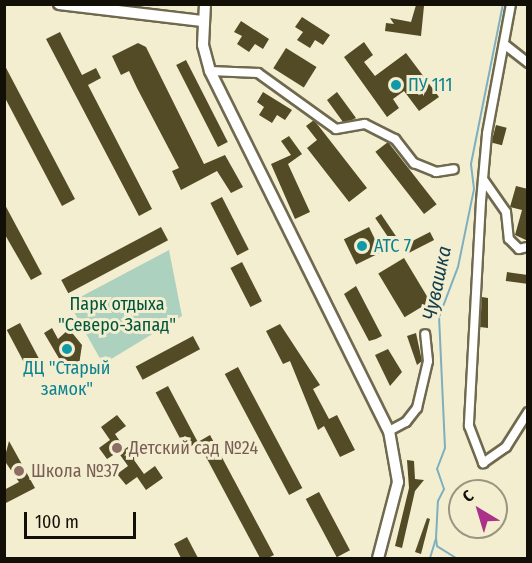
<!DOCTYPE html>
<meta charset="utf-8">
<style>
body{margin:0}
#map{position:relative;width:532px;height:563px;overflow:hidden;background:#f4eed1;font-family:"Fira Sans Condensed",sans-serif}
div>[style]{position:absolute}
.green>*{inset:0;background:#add1bf}
.stream>*{height:2px;margin:-1px;padding:0 1px;transform-origin:1px;border-radius:1px;background:#7eafbf}
.building>*{inset:0;background:#534b25;transform-origin:0 0}
.roads{filter:drop-shadow(2px 0 #6f694f) drop-shadow(-2px 0 #6f694f) drop-shadow(0 2px #6f694f) drop-shadow(0 -2px #6f694f)}
.minor>*{height:8px;margin:-4px;padding:0 4px;transform-origin:4px;border-radius:4px;background:#fff}
.secondary>*{height:10px;margin:-5px;padding:0 5px;transform-origin:5px;border-radius:5px;background:#fff}
.dots>*{width:16px;height:16px;translate:-50% -50%;box-sizing:border-box;border:3px solid #f4eed1;border-radius:50%}
span{translate:-50% -50%;white-space:nowrap;text-align:center;line-height:1.15;-webkit-text-stroke:6px #f4eed1;paint-order:stroke}
.culture-label{font-size:18px;color:#0d838f}
.left{translate:0 -50%;text-align:left}
.park-label{font-size:18px;color:#00563b}
.education-label{font-size:18px;color:#785e54}
.water-label{font-size:20px;color:#113e4a;font-style:italic}
.frame{position:absolute;inset:0;border:6px solid #121006;pointer-events:none}
.north{position:absolute;left:448px;top:479px;width:60px;height:60px;box-sizing:border-box;background:#f4eed1;border:2px solid #9a9580;border-radius:50%;rotate:322deg;font-size:16px;font-weight:700;line-height:24px;text-align:center;color:#121006}
.north::after{content:'';display:block;margin:auto;width:21px;height:27px;background:#aa3288;clip-path:polygon(50% 0,100% 100%,50% 72%,0 100%)}
.scale{position:absolute;left:24px;top:512px;width:112px;height:27px;box-sizing:border-box;border:3px solid #121006;border-top:0;padding-left:8px;font-size:18px;line-height:21px;white-space:nowrap;color:#121006;-webkit-text-stroke:4px #f4eed1;paint-order:stroke}
</style>
<div id="map">
<div class="green">
<i style="clip-path:polygon(169px 250px,182px 316px,103px 364px,69px 303px)"></i>
</div>
<div class="stream">
<i style="left:430px;top:558px;width:21px;rotate:-73deg"></i>
<i style="left:456px;top:558px;width:22px;rotate:-148deg"></i>
<i style="left:437px;top:546px;width:8px;rotate:-97deg"></i>
<i style="left:436px;top:538px;width:37px;rotate:-87deg"></i>
<i style="left:438px;top:501px;width:13px;rotate:-63deg"></i>
<i style="left:444px;top:489px;width:21px;rotate:-109deg"></i>
<i style="left:437px;top:469px;width:22px;rotate:-69deg"></i>
<i style="left:445px;top:448px;width:131px;rotate:-92.6deg"></i>
<i style="left:439px;top:317px;width:53px;rotate:-69.2deg"></i>
<i style="left:458px;top:267px;width:80px;rotate:-78.4deg"></i>
<i style="left:474px;top:189px;width:25px;rotate:-97deg"></i>
<i style="left:471px;top:164px;width:163px;rotate:-78.7deg"></i>
</div>
<div class="building">
<i style="clip-path:polygon(416px 5px,424px 6px,421px 36px,385px 31px,386px 23px,394px 24px,390px 18px,411px 22px)"></i>
<i style="clip-path:polygon(302px 17px,330px 35px,323px 45px,315px 40px,310px 48px,297px 40px,303px 32px,295px 27px)"></i>
<i style="clip-path:polygon(241px 21px,269px 39px,263px 49px,255px 44px,249px 52px,237px 44px,242px 36px,234px 32px)"></i>
<i style="clip-path:polygon(60px 32px,82px 75px,96px 68px,101px 78px,88px 85px,152px 209px,139px 216px,46px 39px)"></i>
<i style="clip-path:polygon(364px 42px,373px 55px,364px 62px,375px 76px,406px 53px,439px 97px,419px 111px,404px 91px,393px 99px,399px 108px,387px 117px,344px 57px)"></i>
<i style="clip-path:polygon(138px 43px,146px 47px,204px 164px,225px 155px,243px 187px,231px 193px,217px 171px,181px 190px,172px 171px,179px 168px,137px 88px,129px 71px,121px 75px,112px 56px)"></i>
<i style="left:286px;top:48px;width:36px;height:24px;rotate:32deg"></i>
<i style="left:186px;top:60px;width:92px;height:11px;rotate:63deg"></i>
<i style="clip-path:polygon(4px 64px,75px 199px,62px 206px,4px 96px)"></i>
<i style="clip-path:polygon(263px 92px,292px 110px,285px 120px,277px 115px,272px 123px,259px 115px,264px 107px,257px 102px)"></i>
<i style="clip-path:polygon(337px 92px,356px 118px,352px 120px,343px 122px,327px 100px)"></i>
<i style="clip-path:polygon(314px 120px,367px 188px,349px 202px,307px 148px,317px 140px,306px 126px)"></i>
<i style="left:496px;top:125px;width:11px;height:18px;rotate:15deg"></i>
<i style="clip-path:polygon(289px 136px,302px 154px,288px 164px,310px 212px,295px 219px,271px 164px,291px 155px,281px 141px)"></i>
<i style="left:388px;top:142px;width:79px;height:16px;rotate:52deg"></i>
<i style="clip-path:polygon(516px 186px,528px 189px,528px 241px,515px 235px,522px 210px,510px 207px)"></i>
<i style="left:222px;top:197px;width:59px;height:13px;rotate:63deg"></i>
<i style="clip-path:polygon(4px 203px,42px 274px,31px 280px,4px 233px)"></i>
<i style="left:381px;top:214px;width:29px;height:7px;rotate:56deg"></i>
<i style="left:161px;top:227px;width:15px;height:113px;rotate:62deg"></i>
<i style="left:369px;top:227px;width:28px;height:28px;rotate:64deg"></i>
<i style="left:430px;top:232px;width:9px;height:28px;rotate:63deg"></i>
<i style="left:404px;top:258px;width:51px;height:30px;rotate:59deg"></i>
<i style="left:242px;top:262px;width:44px;height:13px;rotate:63deg"></i>
<i style="left:507px;top:272px;width:21px;height:9px;rotate:8deg"></i>
<i style="clip-path:polygon(356px 286px,382px 336px,376px 339px,369px 341px,344px 294px)"></i>
<i style="clip-path:polygon(482px 297px,488px 298px,488px 328px,480px 327px)"></i>
<i style="left:20px;top:323px;width:51px;height:15px;rotate:62deg"></i>
<i style="clip-path:polygon(280px 324px,320px 385px,313px 389px,329px 419px,337px 415px,355px 450px,340px 457px,324px 426px,318px 430px,290px 361px,283px 364px,266px 331px)"></i>
<i style="clip-path:polygon(52px 328px,58px 339px,69px 329px,82px 345px,79px 365px,67px 372px,44px 333px)"></i>
<i style="clip-path:polygon(416px 333px,422px 361px,417px 365px,407px 336px)"></i>
<i style="left:193px;top:336px;width:15px;height:65px;rotate:62deg"></i>
<i style="clip-path:polygon(388px 349px,402px 372px,390px 386px,375px 355px)"></i>
<i style="left:238px;top:367px;width:137px;height:15px;rotate:62deg"></i>
<i style="left:168px;top:386px;width:64px;height:14px;rotate:62deg"></i>
<i style="clip-path:polygon(117px 415px,126px 426px,115px 434px,125px 449px,136px 441px,145px 452px,134px 460px,144px 474px,155px 466px,163px 478px,146px 490px,137px 477px,126px 485px,117px 474px,128px 466px,118px 452px,107px 459px,99px 448px,110px 440px,101px 427px)"></i>
<i style="clip-path:polygon(210px 435px,274px 555px,268px 558px,260px 558px,198px 442px)"></i>
<i style="clip-path:polygon(9px 441px,35px 488px,4px 504px,4px 490px,19px 482px,4px 460px)"></i>
<i style="clip-path:polygon(407px 460px,414px 461px,415px 479px,424px 480px,415px 491px,402px 548px,395px 546px,409px 488px)"></i>
<i style="left:319px;top:492px;width:66px;height:15px;rotate:62deg"></i>
<i style="clip-path:polygon(427px 518px,430px 519px,421px 554px,415px 552px)"></i>
<i style="clip-path:polygon(187px 537px,198px 558px,181px 558px,174px 544px)"></i>
</div>
<div class="roads">
<div class="minor">
<i style="left:511px;top:4px;width:132px;rotate:100.5deg"></i>
<i style="left:487px;top:134px;width:67px;rotate:95.1deg"></i>
<i style="left:481px;top:201px;width:225px;rotate:93.1deg"></i>
<i style="left:469px;top:426px;width:40px;rotate:69deg"></i>
<i style="left:483px;top:463px;width:28px;rotate:-35deg"></i>
<i style="left:506px;top:447px;width:41px;rotate:-57.8deg"></i>
<i style="left:504px;top:44px;width:31px;rotate:38deg"></i>
<i style="left:210px;top:71px;width:48px;rotate:2.4deg"></i>
<i style="left:258px;top:73px;width:96px;rotate:35.7deg"></i>
<i style="left:336px;top:129px;width:29px;rotate:-10deg"></i>
<i style="left:365px;top:124px;width:34px;rotate:27deg"></i>
<i style="left:395px;top:139px;width:31px;rotate:52deg"></i>
<i style="left:414px;top:163px;width:24px;rotate:22deg"></i>
<i style="left:436px;top:172px;width:18px;rotate:-9deg"></i>
<i style="left:483px;top:179px;width:40px;rotate:55.1deg"></i>
<i style="left:506px;top:212px;width:27px;rotate:84deg"></i>
<i style="left:509px;top:239px;width:14px;rotate:45deg"></i>
<i style="left:519px;top:249px;width:9px;rotate:-13deg"></i>
<i style="left:389px;top:431px;width:19px;rotate:-28deg"></i>
<i style="left:406px;top:422px;width:18px;rotate:-52deg"></i>
<i style="left:417px;top:408px;width:48px;rotate:-76.8deg"></i>
<i style="left:428px;top:361px;width:27px;rotate:-96deg"></i>
</div>
<div class="secondary">
<i style="left:59px;top:4px;width:144px;rotate:6.8deg"></i>
<i style="left:205px;top:4px;width:41px;rotate:92.8deg"></i>
<i style="left:203px;top:45px;width:27px;rotate:75deg"></i>
<i style="left:210px;top:71px;width:402px;rotate:63.6deg"></i>
<i style="left:389px;top:431px;width:52px;rotate:80deg"></i>
<i style="left:398px;top:482px;width:79px;rotate:104.7deg"></i>
</div>
</div>
<div class="dots">
<i style="left:396px;top:85px;background:#0f9aa8"></i>
<i style="left:362px;top:246px;background:#0f9aa8"></i>
<i style="left:67px;top:349px;background:#0f9aa8"></i>
<i style="left:117px;top:448px;background:#8d6e63"></i>
<i style="left:19px;top:471px;background:#8d6e63"></i>
</div>
<div class="culture-label">
<span class="left" style="left:408px;top:85px">ПУ 111</span>
<span class="left" style="left:374px;top:246px">АТС 7</span>
<span style="left:67px;top:379px">ДЦ "Старый<br>замок"</span>
</div>
<div class="park-label">
<span style="left:117px;top:315px">Парк отдыха<br>"Северо-Запад"</span>
</div>
<div class="education-label">
<span class="left" style="left:129px;top:448px">Детский сад №24</span>
<span class="left" style="left:31px;top:471px">Школа №37</span>
</div>
<div class="water-label">
<span style="left:437px;top:283px;rotate:-78deg">Чувашка</span>
</div>
<div class="frame"></div>
<div class="north">С</div>
<div class="scale">100 m</div>
</div>
